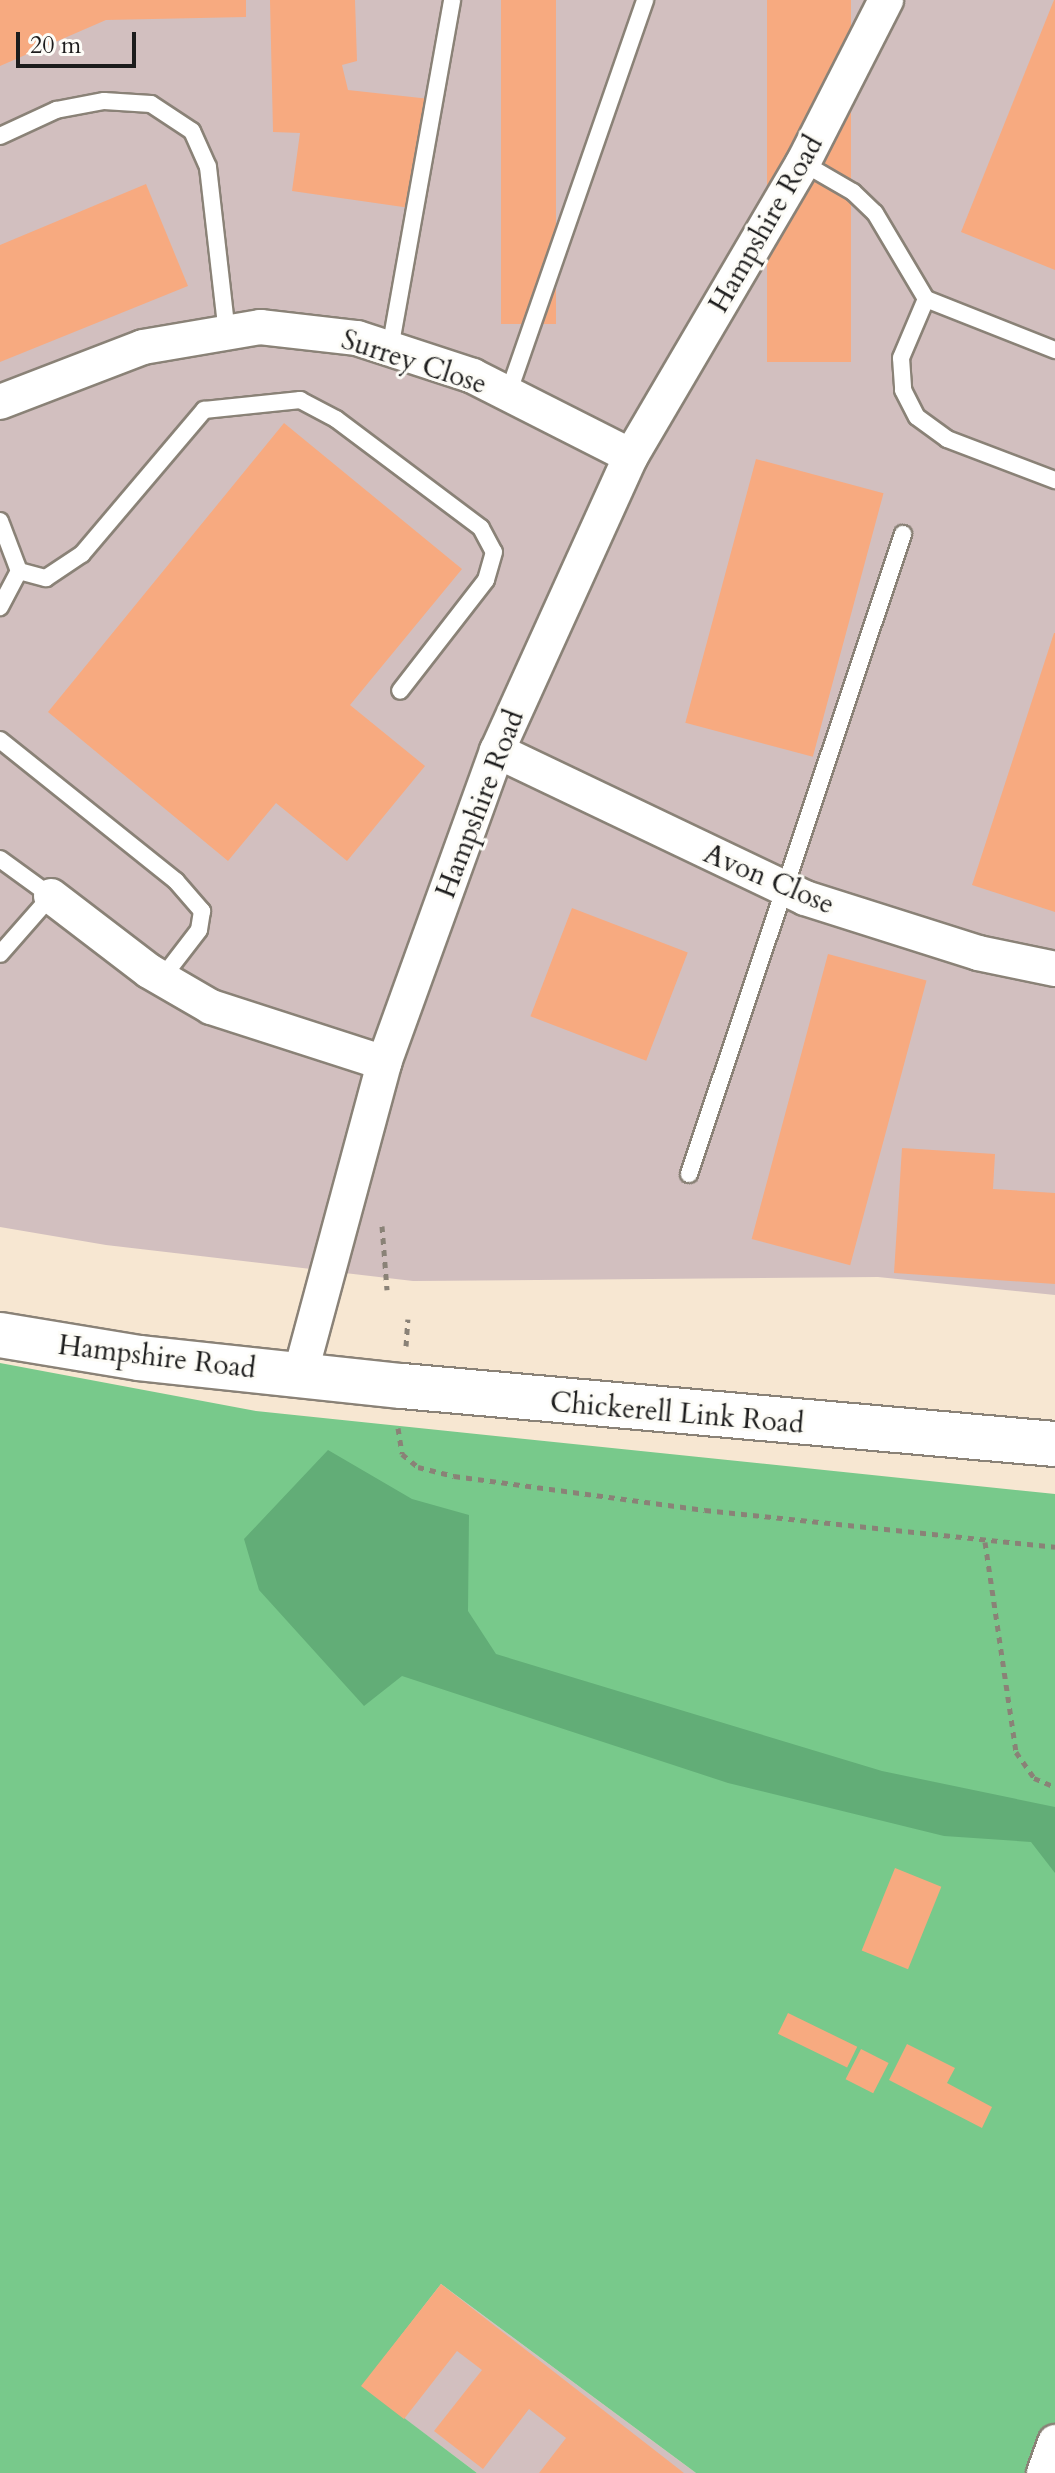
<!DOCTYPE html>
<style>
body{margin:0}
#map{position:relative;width:1055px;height:2473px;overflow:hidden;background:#f7e7d2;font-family:Cardo,serif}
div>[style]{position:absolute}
.industrial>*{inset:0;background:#d2bfbf}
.green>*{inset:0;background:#78c98b}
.forest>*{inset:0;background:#62ad77}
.building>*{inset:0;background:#f7aa80;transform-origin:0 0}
.path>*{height:5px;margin-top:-2.5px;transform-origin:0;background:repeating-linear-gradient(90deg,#8a8277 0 6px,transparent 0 12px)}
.roads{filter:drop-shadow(2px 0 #8a8277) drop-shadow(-2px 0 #8a8277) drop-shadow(0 2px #8a8277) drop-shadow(0 -2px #8a8277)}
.lane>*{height:16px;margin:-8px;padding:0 8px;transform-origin:8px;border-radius:8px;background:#fff}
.street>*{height:34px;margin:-17px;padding:0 17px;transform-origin:17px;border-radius:17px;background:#fff}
.secondary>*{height:44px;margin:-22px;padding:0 22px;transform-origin:22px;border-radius:22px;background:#fff}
span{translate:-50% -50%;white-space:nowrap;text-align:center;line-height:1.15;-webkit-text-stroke:6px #fdfcf7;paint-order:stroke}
.street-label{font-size:28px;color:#1c1c1c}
.scale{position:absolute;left:16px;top:32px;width:120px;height:36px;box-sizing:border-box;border:4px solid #1c1c1c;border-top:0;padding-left:10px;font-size:24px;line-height:28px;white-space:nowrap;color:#1c1c1c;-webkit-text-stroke:6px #fdfcf7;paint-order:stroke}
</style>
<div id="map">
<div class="industrial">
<i style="clip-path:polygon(0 0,1055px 0,1055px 1295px,878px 1277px,413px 1281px,106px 1245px,0 1227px)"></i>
<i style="clip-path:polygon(441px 2284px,696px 2473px,477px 2473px,361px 2386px)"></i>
</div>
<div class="green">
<i style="clip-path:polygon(0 1363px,256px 1411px,1055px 1494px,1055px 2473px,696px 2473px,441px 2284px,362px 2386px,477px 2473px,0 2473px)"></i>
</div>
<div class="forest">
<i style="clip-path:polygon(328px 1450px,412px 1499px,469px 1515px,468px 1611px,496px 1654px,882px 1771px,1055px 1807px,1055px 1873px,1031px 1842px,944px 1836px,728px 1783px,402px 1676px,364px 1706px,259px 1590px,244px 1539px)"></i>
</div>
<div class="building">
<i style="clip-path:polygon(0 0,246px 0,246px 17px,106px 20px,0 66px)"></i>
<i style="clip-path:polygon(270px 0,355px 0,357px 61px,342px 65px,348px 90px,430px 99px,410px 208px,292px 191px,300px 133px,273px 132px)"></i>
<i style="left:501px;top:0;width:55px;height:324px"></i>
<i style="left:767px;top:0;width:84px;height:362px"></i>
<i style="clip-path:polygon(1054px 0,1055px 0,1055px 270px,961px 232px)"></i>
<i style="clip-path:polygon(146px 184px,188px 286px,0 362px,0 245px)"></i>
<i style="clip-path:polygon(284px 423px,462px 569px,350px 705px,425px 766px,347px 861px,276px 803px,228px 861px,48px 712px)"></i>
<i style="left:756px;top:459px;width:132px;height:273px;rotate:15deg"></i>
<i style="clip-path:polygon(1054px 633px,1055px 633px,1055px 912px,972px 885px)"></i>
<i style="left:572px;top:908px;width:124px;height:116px;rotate:21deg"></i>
<i style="left:828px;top:954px;width:102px;height:295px;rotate:15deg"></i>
<i style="clip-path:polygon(902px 1148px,995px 1154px,993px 1189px,1055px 1193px,1055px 1284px,894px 1273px)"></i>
<i style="left:895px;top:1868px;width:50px;height:89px;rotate:22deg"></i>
<i style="left:788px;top:2013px;width:77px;height:23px;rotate:26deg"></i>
<i style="clip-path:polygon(907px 2044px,955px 2068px,947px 2083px,992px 2107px,982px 2128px,889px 2080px)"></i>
<i style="left:861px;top:2049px;width:31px;height:34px;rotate:27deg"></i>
<i style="clip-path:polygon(441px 2284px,684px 2473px,539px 2473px,566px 2438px,529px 2409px,483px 2469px,434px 2431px,482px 2370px,457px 2351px,404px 2419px,361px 2386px)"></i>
</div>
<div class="path">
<i style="left:382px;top:1226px;width:64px;rotate:85.5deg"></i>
<i style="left:406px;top:1346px;width:27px;rotate:-86deg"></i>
<i style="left:398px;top:1428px;width:26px;rotate:81deg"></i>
<i style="left:402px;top:1454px;width:21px;rotate:39deg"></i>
<i style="left:418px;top:1467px;width:37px;rotate:14deg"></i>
<i style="left:454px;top:1476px;width:253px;rotate:7.7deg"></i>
<i style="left:705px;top:1510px;width:352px;rotate:6deg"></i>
<i style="left:985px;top:1542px;width:212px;rotate:81.6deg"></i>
<i style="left:1016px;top:1752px;width:32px;rotate:55deg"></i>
<i style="left:1034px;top:1778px;width:23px;rotate:23deg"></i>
</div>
<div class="roads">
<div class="lane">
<i style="left:0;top:136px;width:62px;rotate:-24.9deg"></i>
<i style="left:56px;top:110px;width:49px;rotate:-10.6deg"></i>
<i style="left:104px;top:101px;width:47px;rotate:3.7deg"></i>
<i style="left:151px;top:104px;width:49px;rotate:33.4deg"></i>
<i style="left:192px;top:131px;width:39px;rotate:66deg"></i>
<i style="left:208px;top:167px;width:167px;rotate:83.5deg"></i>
<i style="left:803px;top:163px;width:58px;rotate:30.1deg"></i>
<i style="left:853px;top:192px;width:30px;rotate:44deg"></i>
<i style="left:875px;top:213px;width:100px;rotate:59.3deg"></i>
<i style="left:926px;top:299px;width:139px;rotate:21.6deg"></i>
<i style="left:926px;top:299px;width:64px;rotate:113deg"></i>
<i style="left:901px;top:358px;width:32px;rotate:86deg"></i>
<i style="left:903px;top:390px;width:30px;rotate:63deg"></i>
<i style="left:917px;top:417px;width:37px;rotate:36deg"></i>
<i style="left:947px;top:439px;width:116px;rotate:20.8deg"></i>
<i style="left:390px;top:349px;width:354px;rotate:-79.9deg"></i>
<i style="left:508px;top:394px;width:417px;rotate:-70.8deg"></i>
<i style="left:0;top:521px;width:53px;rotate:69.2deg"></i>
<i style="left:19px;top:571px;width:41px;rotate:117.8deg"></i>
<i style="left:19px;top:571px;width:28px;rotate:15deg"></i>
<i style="left:46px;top:578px;width:43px;rotate:-33.7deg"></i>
<i style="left:82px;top:554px;width:189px;rotate:-49.7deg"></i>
<i style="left:204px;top:410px;width:97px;rotate:-5.9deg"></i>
<i style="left:300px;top:400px;width:41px;rotate:27.8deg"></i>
<i style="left:336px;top:419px;width:181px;rotate:36.9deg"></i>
<i style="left:481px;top:528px;width:27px;rotate:62deg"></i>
<i style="left:494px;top:552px;width:29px;rotate:106deg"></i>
<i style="left:486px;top:580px;width:140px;rotate:127.8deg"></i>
<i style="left:0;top:740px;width:226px;rotate:38.7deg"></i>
<i style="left:176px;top:881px;width:40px;rotate:49deg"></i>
<i style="left:202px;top:911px;width:19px;rotate:99deg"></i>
<i style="left:199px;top:930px;width:61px;rotate:127.6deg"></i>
<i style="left:0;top:859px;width:63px;rotate:36deg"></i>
<i style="left:51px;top:896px;width:77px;rotate:131.3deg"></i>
<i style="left:689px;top:1174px;width:675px;rotate:-71.51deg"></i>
</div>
<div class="street">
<i style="left:0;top:402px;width:153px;rotate:-21deg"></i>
<i style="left:143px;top:347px;width:119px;rotate:-9.7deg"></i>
<i style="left:260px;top:327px;width:98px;rotate:6.5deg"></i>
<i style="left:357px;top:338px;width:122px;rotate:18.1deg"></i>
<i style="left:473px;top:376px;width:177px;rotate:26.9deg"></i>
<i style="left:497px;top:751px;width:341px;rotate:25.5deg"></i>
<i style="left:805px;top:898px;width:182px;rotate:17.6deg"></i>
<i style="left:978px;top:953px;width:79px;rotate:11.7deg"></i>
<i style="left:51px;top:896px;width:123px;rotate:37.4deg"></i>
<i style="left:149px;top:971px;width:72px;rotate:30.1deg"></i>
<i style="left:211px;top:1007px;width:182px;rotate:17.9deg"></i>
<i style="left:300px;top:1375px;width:323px;rotate:-74.9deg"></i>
<i style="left:384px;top:1063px;width:332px;rotate:-70.1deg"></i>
<i style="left:497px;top:751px;width:324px;rotate:-65.6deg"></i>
<i style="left:631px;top:456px;width:340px;rotate:-59.6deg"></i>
<i style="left:803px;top:163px;width:183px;rotate:-63deg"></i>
<i style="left:1044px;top:2473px;width:33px;rotate:-70deg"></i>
</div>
<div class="secondary">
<i style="left:0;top:1335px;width:141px;rotate:9.4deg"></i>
<i style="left:139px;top:1358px;width:264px;rotate:6.1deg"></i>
<i style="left:402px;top:1386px;width:656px;rotate:5.08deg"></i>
</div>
</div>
<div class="street-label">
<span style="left:766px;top:224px;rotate:-60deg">Hampshire Road</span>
<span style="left:414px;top:362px;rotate:18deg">Surrey Close</span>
<span style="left:480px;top:804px;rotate:-69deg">Hampshire Road</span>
<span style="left:769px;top:879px;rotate:23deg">Avon Close</span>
<span style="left:157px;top:1357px;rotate:7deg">Hampshire Road</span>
<span style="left:677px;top:1413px;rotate:5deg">Chickerell Link Road</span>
</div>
<div class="scale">20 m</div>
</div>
